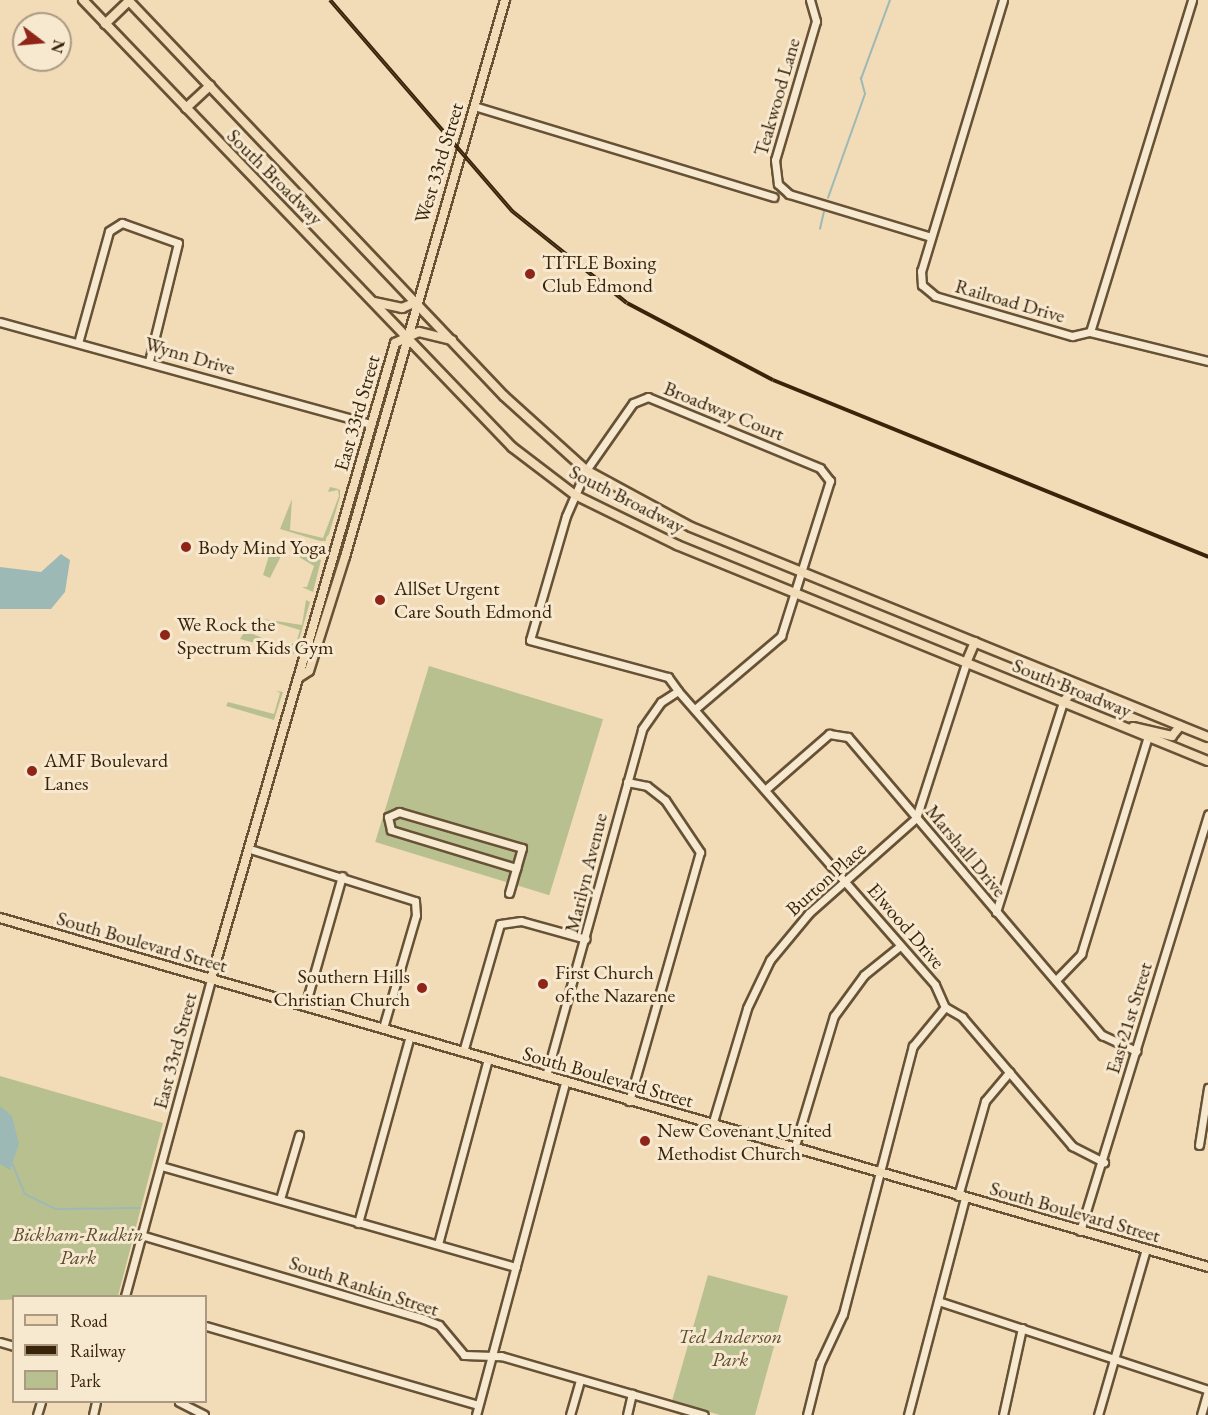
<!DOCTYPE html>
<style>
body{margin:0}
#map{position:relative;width:1208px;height:1415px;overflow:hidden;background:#f2dbb7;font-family:"EB Garamond",serif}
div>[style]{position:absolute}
.green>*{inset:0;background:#b9c08f;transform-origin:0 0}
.water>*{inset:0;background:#9db9b6}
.stream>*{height:1.5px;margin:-0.75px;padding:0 0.75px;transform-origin:0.75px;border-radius:0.75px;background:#9db9b6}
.roads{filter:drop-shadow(2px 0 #675235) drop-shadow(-2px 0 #675235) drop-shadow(0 2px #675235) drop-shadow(0 -2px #675235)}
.minor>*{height:7px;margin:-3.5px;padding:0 3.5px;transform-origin:3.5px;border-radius:3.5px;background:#f7e8d0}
.major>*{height:8px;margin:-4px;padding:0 4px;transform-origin:4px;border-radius:4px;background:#f2dbb7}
.rail>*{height:4px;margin-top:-2px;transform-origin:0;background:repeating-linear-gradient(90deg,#f7e8d0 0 4.5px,#39240a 0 9px);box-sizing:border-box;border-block:2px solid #39240a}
.dots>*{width:16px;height:16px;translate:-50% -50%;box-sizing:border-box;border:3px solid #f7e8d0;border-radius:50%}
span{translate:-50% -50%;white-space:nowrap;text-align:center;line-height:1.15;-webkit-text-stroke:6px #f7e8d0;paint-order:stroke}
.street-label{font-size:20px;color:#39240a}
.poi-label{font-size:20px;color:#39240a}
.left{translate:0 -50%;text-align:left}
.right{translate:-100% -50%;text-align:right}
.park-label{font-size:20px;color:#594b2b;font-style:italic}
.legend{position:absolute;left:12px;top:1295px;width:195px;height:108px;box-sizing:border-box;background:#f7e8d0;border:2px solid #ab9a81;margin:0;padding:8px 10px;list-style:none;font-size:18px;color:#39240a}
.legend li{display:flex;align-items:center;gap:12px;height:30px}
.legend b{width:30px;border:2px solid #ab9a81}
.north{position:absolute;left:12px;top:12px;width:60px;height:60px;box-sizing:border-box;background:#f7e8d0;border:2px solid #ab9a81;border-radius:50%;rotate:106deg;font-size:16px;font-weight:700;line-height:24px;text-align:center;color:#39240a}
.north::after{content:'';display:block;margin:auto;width:21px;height:27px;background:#8f2418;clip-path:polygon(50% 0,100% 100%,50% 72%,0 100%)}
</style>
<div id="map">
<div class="green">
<i style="clip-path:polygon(330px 487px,338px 489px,340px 490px,340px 497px,329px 534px,326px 538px,326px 541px,320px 541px,280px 529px,292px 499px,290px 530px,323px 538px,339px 496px,338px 490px,328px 492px)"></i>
<i style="clip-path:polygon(272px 546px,283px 552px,270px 578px,263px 575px)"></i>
<i style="clip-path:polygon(295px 551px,321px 560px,313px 592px,302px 587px,307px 587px,314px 566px,294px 554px,291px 559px)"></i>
<i style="clip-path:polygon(306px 600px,310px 602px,295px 654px,240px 639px,243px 634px,253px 634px,281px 646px,296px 643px,300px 630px,263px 619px,302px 625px)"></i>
<i style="left:429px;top:666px;width:182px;height:184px;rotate:17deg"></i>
<i style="clip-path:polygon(276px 691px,283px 692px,274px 720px,226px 706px,228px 702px,274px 714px,280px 693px)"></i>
<i style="clip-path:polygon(0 1076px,163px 1123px,118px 1296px,0 1300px)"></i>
<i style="clip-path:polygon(708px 1275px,788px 1296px,755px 1415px,720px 1415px,672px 1401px)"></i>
</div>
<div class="water">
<i style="clip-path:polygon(61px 554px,70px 560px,65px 592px,51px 609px,0 609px,0 567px,41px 572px)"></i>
<i style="clip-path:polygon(0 1106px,12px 1116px,19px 1144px,10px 1170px,0 1164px)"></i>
</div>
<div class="stream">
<i style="left:828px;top:198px;width:110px;rotate:-70.4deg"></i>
<i style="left:865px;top:94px;width:16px;rotate:-105deg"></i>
<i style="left:861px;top:79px;width:84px;rotate:-69.8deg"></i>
<i style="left:820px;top:229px;width:17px;rotate:-77deg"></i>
<i style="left:13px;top:1164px;width:32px;rotate:68deg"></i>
<i style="left:25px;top:1194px;width:34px;rotate:26deg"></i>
<i style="left:56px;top:1209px;width:84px;rotate:-0.7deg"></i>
</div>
<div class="roads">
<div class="minor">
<i style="left:810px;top:0;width:22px;rotate:74deg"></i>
<i style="left:816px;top:21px;width:145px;rotate:106.4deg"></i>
<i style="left:775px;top:160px;width:24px;rotate:83deg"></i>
<i style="left:778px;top:184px;width:15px;rotate:42deg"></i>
<i style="left:789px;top:194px;width:148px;rotate:16.8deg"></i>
<i style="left:1003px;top:0;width:283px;rotate:106.8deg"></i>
<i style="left:921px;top:271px;width:14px;rotate:86deg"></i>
<i style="left:922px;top:285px;width:17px;rotate:40deg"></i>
<i style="left:935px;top:296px;width:143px;rotate:16.3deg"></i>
<i style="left:1072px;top:336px;width:18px;rotate:-13deg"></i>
<i style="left:474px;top:106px;width:313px;rotate:16.9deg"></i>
<i style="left:0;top:322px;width:385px;rotate:15.4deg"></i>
<i style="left:1090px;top:332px;width:347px;rotate:-72.9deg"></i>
<i style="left:1090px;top:332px;width:122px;rotate:13.8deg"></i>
<i style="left:78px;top:343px;width:116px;rotate:-74.5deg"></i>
<i style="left:109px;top:231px;width:15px;rotate:-32deg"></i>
<i style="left:122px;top:223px;width:59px;rotate:19.7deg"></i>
<i style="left:178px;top:243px;width:122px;rotate:103.8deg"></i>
<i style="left:695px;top:709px;width:113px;rotate:-40.3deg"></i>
<i style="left:781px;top:636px;width:163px;rotate:-72.5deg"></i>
<i style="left:830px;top:481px;width:16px;rotate:-128deg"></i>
<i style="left:820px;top:468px;width:186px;rotate:-157.6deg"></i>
<i style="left:648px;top:397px;width:16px;rotate:158deg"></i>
<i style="left:633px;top:403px;width:82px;rotate:125deg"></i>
<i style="left:586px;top:470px;width:50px;rotate:113.5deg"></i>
<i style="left:566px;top:516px;width:129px;rotate:106.2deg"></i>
<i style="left:530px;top:640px;width:143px;rotate:15deg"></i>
<i style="left:668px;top:677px;width:17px;rotate:54deg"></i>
<i style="left:678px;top:691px;width:390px;rotate:48.8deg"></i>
<i style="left:935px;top:985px;width:24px;rotate:66deg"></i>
<i style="left:945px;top:1007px;width:20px;rotate:30deg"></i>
<i style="left:962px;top:1017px;width:170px;rotate:49.5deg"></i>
<i style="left:1072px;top:1146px;width:36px;rotate:27deg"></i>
<i style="left:627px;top:782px;width:20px;rotate:11deg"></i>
<i style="left:647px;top:786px;width:23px;rotate:38deg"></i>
<i style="left:665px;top:800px;width:63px;rotate:56.1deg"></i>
<i style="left:700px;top:852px;width:259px;rotate:105.9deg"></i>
<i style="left:766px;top:789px;width:84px;rotate:-41.1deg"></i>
<i style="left:829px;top:734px;width:19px;rotate:9deg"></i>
<i style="left:848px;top:737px;width:392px;rotate:49.6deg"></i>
<i style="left:1102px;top:1035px;width:38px;rotate:25deg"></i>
<i style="left:250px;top:849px;width:173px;rotate:17.5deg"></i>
<i style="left:415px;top:901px;width:14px;rotate:86deg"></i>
<i style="left:416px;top:915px;width:118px;rotate:106.3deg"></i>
<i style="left:509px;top:893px;width:47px;rotate:-73.9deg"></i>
<i style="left:522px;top:848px;width:128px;rotate:-163.7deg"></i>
<i style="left:399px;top:812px;width:12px;rotate:156deg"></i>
<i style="left:388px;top:817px;width:13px;rotate:77deg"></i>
<i style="left:391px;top:830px;width:131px;rotate:16.9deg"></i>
<i style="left:996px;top:912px;width:220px;rotate:-72.3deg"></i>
<i style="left:1057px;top:979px;width:35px;rotate:-46deg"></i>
<i style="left:1081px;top:954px;width:228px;rotate:-72.9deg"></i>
<i style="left:305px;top:1006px;width:135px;rotate:-74.1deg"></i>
<i style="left:463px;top:1052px;width:133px;rotate:-73.9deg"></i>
<i style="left:500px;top:924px;width:21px;rotate:-8deg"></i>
<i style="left:521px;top:921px;width:67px;rotate:15.5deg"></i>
<i style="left:546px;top:1076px;width:360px;rotate:-74.5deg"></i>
<i style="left:642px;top:729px;width:33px;rotate:-55deg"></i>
<i style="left:661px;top:702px;width:20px;rotate:-33deg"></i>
<i style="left:712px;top:1125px;width:122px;rotate:-73.3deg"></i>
<i style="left:747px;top:1008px;width:53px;rotate:-64.4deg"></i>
<i style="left:770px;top:960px;width:61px;rotate:-50.3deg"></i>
<i style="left:809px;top:913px;width:143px;rotate:-41.6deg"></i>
<i style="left:916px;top:818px;width:163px;rotate:-72.1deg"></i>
<i style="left:1199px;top:1145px;width:58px;rotate:-81deg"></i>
<i style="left:794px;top:1149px;width:139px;rotate:-73.3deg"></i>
<i style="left:834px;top:1016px;width:51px;rotate:-53.8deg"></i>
<i style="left:864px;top:975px;width:46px;rotate:-38.9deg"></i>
<i style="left:161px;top:1166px;width:369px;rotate:15.9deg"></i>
<i style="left:958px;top:1196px;width:99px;rotate:-74.1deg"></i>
<i style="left:985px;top:1101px;width:38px;rotate:-50deg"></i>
<i style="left:280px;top:1199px;width:67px;rotate:-73.5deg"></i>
<i style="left:358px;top:1223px;width:194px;rotate:-74.5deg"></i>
<i style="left:1080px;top:1231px;width:436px;rotate:-72.9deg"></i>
<i style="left:141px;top:1235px;width:295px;rotate:16.5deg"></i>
<i style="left:424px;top:1319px;width:16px;rotate:22deg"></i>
<i style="left:439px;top:1325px;width:39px;rotate:50deg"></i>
<i style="left:464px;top:1355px;width:37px;rotate:2deg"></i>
<i style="left:501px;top:1356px;width:211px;rotate:16.2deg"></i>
<i style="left:438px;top:1244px;width:192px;rotate:-74.9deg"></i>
<i style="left:125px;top:1296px;width:328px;rotate:-74.8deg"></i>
<i style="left:938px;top:1301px;width:284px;rotate:18.2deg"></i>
<i style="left:206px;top:1326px;width:283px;rotate:16.2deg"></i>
<i style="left:0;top:1342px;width:15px;rotate:16deg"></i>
<i style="left:179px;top:1402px;width:28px;rotate:27deg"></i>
<i style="left:37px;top:1415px;width:14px;rotate:-73deg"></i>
<i style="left:93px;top:1415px;width:13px;rotate:-77deg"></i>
<i style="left:476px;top:1415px;width:345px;rotate:-75deg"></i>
<i style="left:570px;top:1415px;width:37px;rotate:-74deg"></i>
<i style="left:627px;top:1415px;width:22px;rotate:-77deg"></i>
<i style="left:807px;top:1415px;width:54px;rotate:-76deg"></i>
<i style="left:820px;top:1363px;width:54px;rotate:-64.9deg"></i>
<i style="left:843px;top:1314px;width:277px;rotate:-75.4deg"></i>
<i style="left:913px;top:1046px;width:50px;rotate:-50.6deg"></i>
<i style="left:908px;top:1415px;width:224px;rotate:-75.3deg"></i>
<i style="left:1003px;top:1415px;width:89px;rotate:-77.7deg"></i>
<i style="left:1098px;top:1415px;width:173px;rotate:-73.9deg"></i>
<i style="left:1201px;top:1415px;width:25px;rotate:-74deg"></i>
</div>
<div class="major">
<i style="left:83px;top:0;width:620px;rotate:46.18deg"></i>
<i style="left:512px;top:447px;width:79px;rotate:37.3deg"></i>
<i style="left:575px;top:495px;width:114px;rotate:26.1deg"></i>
<i style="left:677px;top:545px;width:573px;rotate:22.14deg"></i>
<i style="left:128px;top:0;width:546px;rotate:46.48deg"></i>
<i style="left:504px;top:396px;width:110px;rotate:42.1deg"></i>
<i style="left:586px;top:470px;width:119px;rotate:28.5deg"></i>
<i style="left:691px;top:527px;width:558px;rotate:22.11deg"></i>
<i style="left:105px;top:24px;width:33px;rotate:-44deg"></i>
<i style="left:186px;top:108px;width:33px;rotate:-43deg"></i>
<i style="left:374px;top:302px;width:29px;rotate:12deg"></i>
<i style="left:402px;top:308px;width:13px;rotate:-23deg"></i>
<i style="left:966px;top:663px;width:23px;rotate:-67deg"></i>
<i style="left:301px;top:676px;width:9px;rotate:-32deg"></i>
<i style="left:309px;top:671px;width:120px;rotate:-72.5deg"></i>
<i style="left:345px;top:557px;width:580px;rotate:-73.97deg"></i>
<i style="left:1063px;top:702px;width:13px;rotate:-48deg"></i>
<i style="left:1072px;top:692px;width:31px;rotate:13deg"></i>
<i style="left:1133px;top:727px;width:40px;rotate:13deg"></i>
<i style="left:1172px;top:736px;width:13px;rotate:-51deg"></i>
<i style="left:0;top:918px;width:1257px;rotate:16.11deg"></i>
<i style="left:211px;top:979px;width:662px;rotate:-73.86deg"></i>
<i style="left:395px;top:343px;width:26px;rotate:-25deg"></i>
<i style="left:419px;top:332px;width:34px;rotate:14deg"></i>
</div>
</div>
<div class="rail">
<i style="left:330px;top:0;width:279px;rotate:49.2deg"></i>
<i style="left:512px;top:211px;width:147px;rotate:38.7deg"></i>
<i style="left:627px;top:303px;width:165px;rotate:27.8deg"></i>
<i style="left:773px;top:380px;width:470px;rotate:22.1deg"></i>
</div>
<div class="dots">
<i style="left:530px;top:274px;background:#8f2418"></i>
<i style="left:186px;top:547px;background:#8f2418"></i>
<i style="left:380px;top:600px;background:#8f2418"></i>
<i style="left:165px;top:635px;background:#8f2418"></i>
<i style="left:32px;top:771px;background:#8f2418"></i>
<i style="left:543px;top:984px;background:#8f2418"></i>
<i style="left:422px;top:988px;background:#8f2418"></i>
<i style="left:645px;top:1141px;background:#8f2418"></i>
</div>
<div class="street-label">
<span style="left:777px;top:97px;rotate:-74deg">Teakwood Lane</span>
<span style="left:439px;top:163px;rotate:-73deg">West 33rd Street</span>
<span style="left:275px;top:177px;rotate:45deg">South Broadway</span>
<span style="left:1010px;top:301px;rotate:16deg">Railroad Drive</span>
<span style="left:190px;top:356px;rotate:16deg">Wynn Drive</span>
<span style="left:724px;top:411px;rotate:22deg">Broadway Court</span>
<span style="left:357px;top:413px;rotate:-74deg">East 33rd Street</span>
<span style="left:627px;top:499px;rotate:27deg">South Broadway</span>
<span style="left:1072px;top:688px;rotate:22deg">South Broadway</span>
<span style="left:966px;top:851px;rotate:50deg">Marshall Drive</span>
<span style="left:586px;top:873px;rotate:-76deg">Marilyn Avenue</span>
<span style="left:826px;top:879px;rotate:-42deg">Burton Place</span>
<span style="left:906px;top:926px;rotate:49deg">Elwood Drive</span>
<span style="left:142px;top:942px;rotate:16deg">South Boulevard Street</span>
<span style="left:1129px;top:1018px;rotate:-73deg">East 21st Street</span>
<span style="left:175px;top:1051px;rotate:-75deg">East 33rd Street</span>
<span style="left:608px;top:1077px;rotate:16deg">South Boulevard Street</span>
<span style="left:1075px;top:1212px;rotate:16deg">South Boulevard Street</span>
<span style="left:364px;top:1286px;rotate:18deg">South Rankin Street</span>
</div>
<div class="poi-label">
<span class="left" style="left:542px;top:274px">TITLE Boxing<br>Club Edmond</span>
<span class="left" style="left:198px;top:547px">Body Mind Yoga</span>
<span class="left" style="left:394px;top:600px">AllSet Urgent<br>Care South Edmond</span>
<span class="left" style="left:177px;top:636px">We Rock the<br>Spectrum Kids Gym</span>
<span class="left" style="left:44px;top:772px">AMF Boulevard<br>Lanes</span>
<span class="left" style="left:555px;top:984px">First Church<br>of the Nazarene</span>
<span class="right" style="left:410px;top:988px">Southern Hills<br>Christian Church</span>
<span class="left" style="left:657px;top:1142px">New Covenant United<br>Methodist Church</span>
</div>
<div class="park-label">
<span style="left:78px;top:1246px">Bickham-Rudkin<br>Park</span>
<span style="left:730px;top:1348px">Ted Anderson<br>Park</span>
</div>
<ul class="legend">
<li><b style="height:8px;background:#f2dbb7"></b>Road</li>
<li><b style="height:8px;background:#39240a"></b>Railway</li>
<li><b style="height:16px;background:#b9c08f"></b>Park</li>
</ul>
<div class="north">N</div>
</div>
